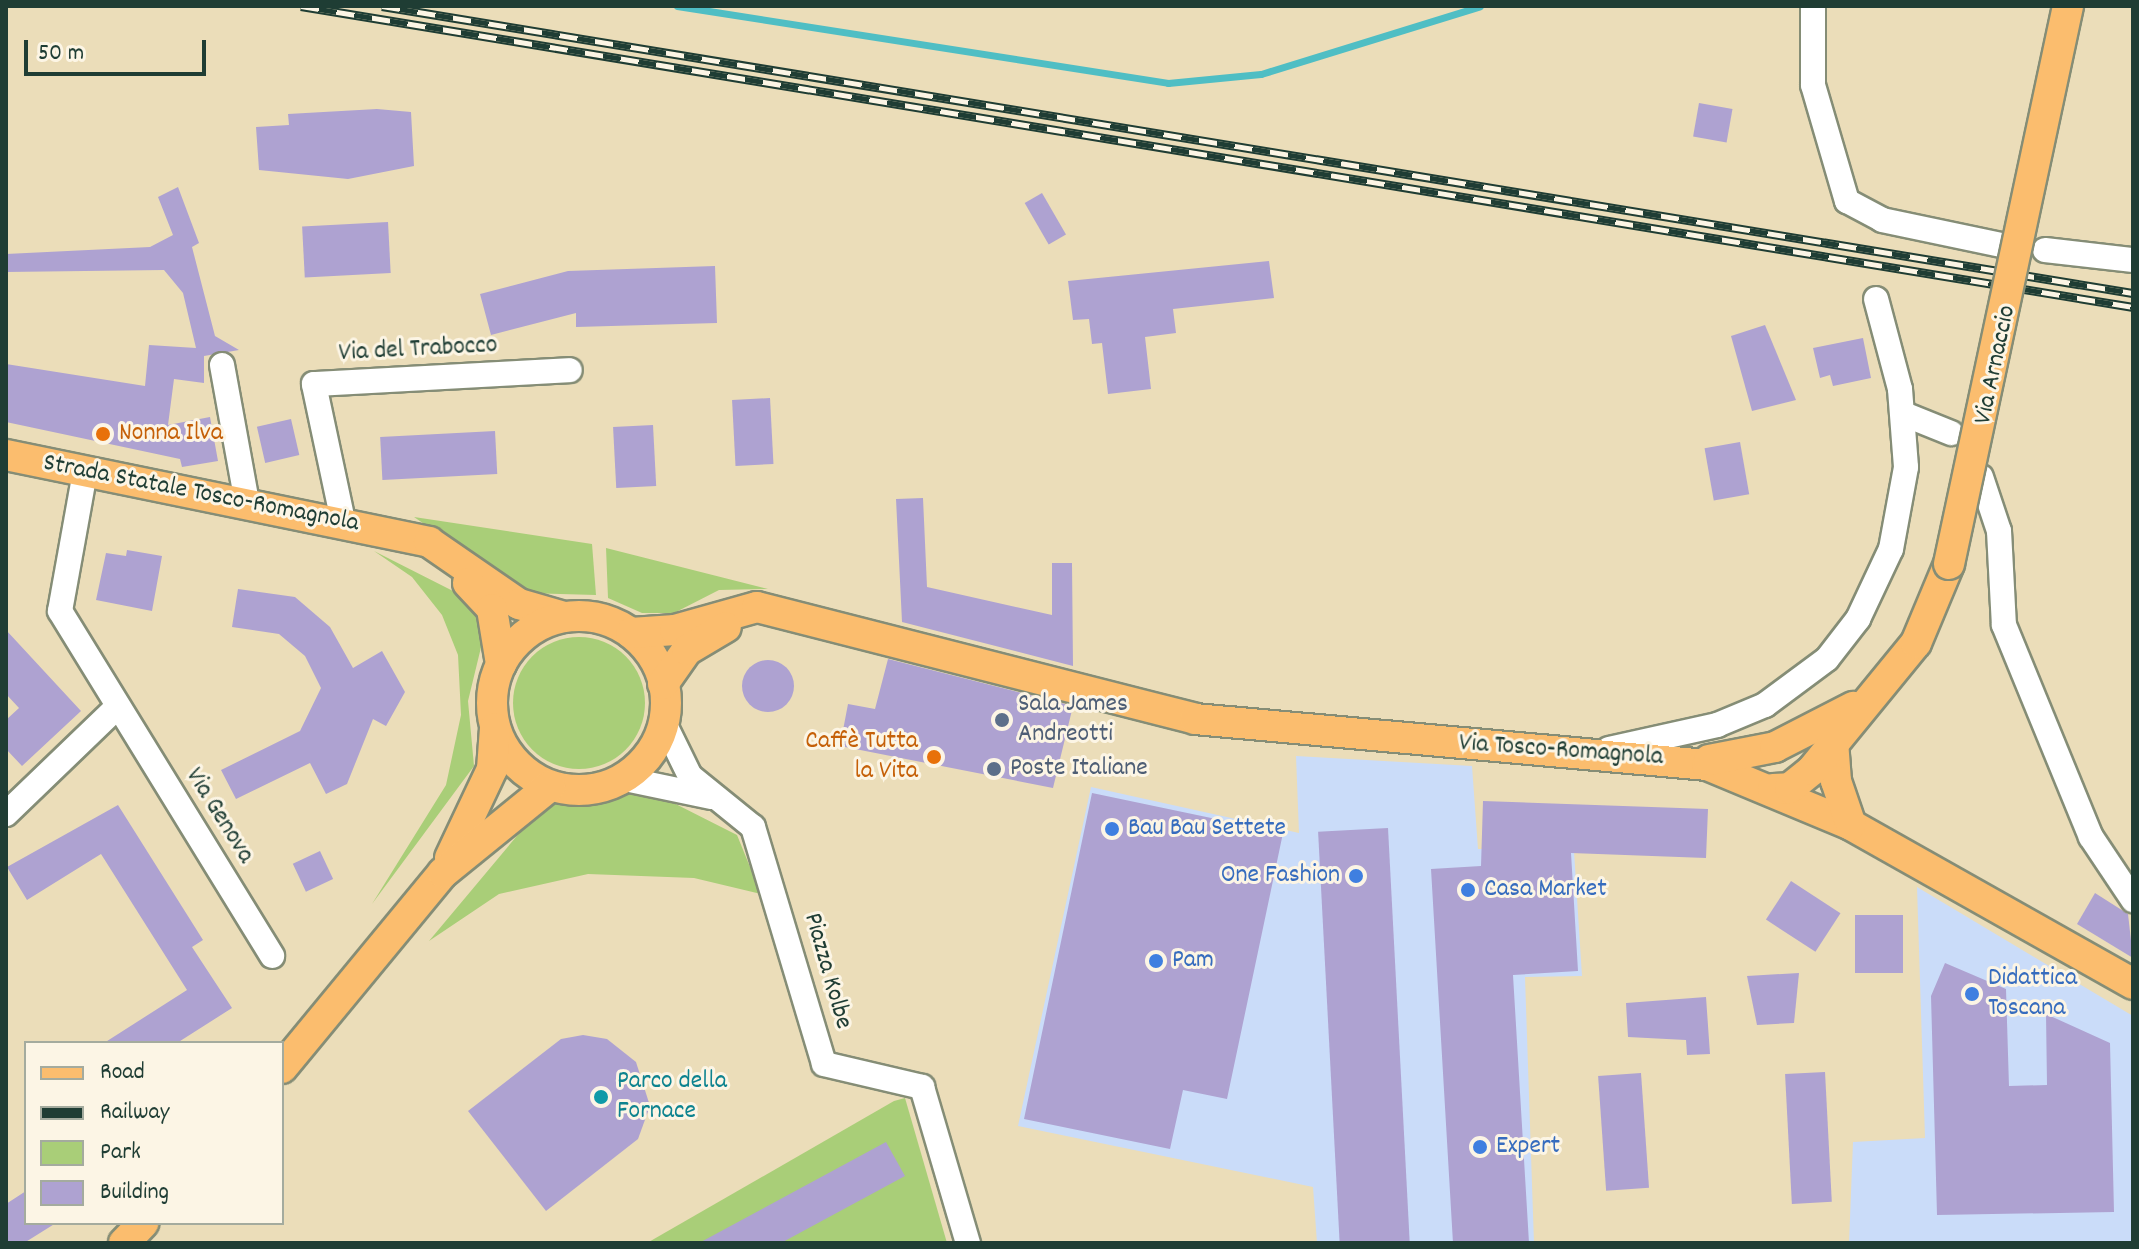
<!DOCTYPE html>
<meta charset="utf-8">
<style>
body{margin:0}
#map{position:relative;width:2139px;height:1249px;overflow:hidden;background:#ebddb9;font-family:Dekko,sans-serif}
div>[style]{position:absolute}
.built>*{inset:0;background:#cadcf9}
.green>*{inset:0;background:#a9ce78}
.round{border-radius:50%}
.stream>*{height:7px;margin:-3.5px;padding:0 3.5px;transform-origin:3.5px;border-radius:3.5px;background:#4fbec4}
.building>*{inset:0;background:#aea2d1;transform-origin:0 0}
.roads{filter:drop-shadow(2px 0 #858d76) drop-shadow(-2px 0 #858d76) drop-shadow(0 2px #858d76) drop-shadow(0 -2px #858d76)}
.minor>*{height:24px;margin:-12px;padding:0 12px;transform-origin:12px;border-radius:12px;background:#fff}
.major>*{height:30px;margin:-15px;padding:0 15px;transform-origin:15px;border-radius:15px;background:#fbbd6e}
.major>.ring{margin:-15px;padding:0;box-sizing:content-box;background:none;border:30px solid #fbbd6e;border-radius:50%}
.rail>*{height:9px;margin-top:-4.5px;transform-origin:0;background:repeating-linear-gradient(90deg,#fcf5e5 0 18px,#1f3d34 0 36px);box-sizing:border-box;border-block:2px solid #1f3d34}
.bridges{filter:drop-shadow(2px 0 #858d76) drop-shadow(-2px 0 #858d76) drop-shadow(0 2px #858d76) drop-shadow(0 -2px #858d76)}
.major-bridge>*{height:30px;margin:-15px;padding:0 15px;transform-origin:15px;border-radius:15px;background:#fbbd6e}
.dots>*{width:22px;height:22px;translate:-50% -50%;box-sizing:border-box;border:4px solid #fcf5e5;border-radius:50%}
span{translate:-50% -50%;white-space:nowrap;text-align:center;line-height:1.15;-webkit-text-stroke:6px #fcf5e5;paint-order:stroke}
.street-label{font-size:26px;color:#1f3d34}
.food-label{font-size:26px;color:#c56008}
.left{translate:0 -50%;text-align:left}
.right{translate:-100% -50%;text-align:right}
.service-label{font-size:26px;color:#4e5e75}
.shop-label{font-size:26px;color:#366cbe}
.culture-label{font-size:26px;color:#0d838f}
.frame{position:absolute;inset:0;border:8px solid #1f3d34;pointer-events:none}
.legend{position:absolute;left:24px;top:1041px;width:260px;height:184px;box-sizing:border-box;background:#fcf5e5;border:2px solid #a4ab9e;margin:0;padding:10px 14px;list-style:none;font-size:24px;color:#1f3d34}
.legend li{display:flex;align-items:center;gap:16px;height:40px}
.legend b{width:40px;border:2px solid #a4ab9e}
.scale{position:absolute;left:24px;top:40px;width:182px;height:36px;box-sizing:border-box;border:4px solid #1f3d34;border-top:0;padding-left:10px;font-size:24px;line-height:28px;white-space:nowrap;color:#1f3d34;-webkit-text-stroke:6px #fcf5e5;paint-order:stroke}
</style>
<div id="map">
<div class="built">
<i style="clip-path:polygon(1296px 756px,1472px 766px,1478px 849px,1574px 851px,1582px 976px,1525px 977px,1534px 1243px,1317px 1243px,1313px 1187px,1018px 1126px,1091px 787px,1299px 833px)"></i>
<i style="clip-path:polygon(1917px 887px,2133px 1016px,2133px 1243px,1849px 1243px,1853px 1142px,1925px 1138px)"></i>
</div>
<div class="green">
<i style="clip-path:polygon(414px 517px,592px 544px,596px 595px,525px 593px)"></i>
<i style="clip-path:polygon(606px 548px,768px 589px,719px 590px,674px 613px,642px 613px,608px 598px)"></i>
<i style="clip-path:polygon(374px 551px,453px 591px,472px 606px,484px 635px,468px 701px,474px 766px,372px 904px,446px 785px,461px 715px,458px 655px,442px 615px,412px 577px)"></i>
<i class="round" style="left:513px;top:637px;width:132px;height:132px"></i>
<i style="clip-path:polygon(648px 790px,737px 835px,761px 894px,694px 878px,588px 874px,499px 894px,429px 941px,542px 806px)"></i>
<i style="clip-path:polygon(905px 1098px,947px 1243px,647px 1243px,894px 1101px)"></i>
</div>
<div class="stream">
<i style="left:677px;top:6px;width:497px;rotate:8.9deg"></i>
<i style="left:1168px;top:83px;width:93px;rotate:-5.5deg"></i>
<i style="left:1261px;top:74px;width:229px;rotate:-17.2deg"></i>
</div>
<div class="building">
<i style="left:1699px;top:103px;width:34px;height:34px;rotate:10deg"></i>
<i style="clip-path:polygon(377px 109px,411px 112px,414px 166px,348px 179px,259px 170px,256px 127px,289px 125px,288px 114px)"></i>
<i style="clip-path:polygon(178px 187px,199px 243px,192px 247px,215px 336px,239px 350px,204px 356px,204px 383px,174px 379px,168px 425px,210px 417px,218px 461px,182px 467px,180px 459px,6px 422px,6px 364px,145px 386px,149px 345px,196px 348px,183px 293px,164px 270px,6px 272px,6px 254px,150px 247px,173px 235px,158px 197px)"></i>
<i style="left:1042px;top:193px;width:48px;height:20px;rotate:60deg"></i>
<i style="left:388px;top:222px;width:51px;height:86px;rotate:87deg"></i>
<i style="clip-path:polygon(1269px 261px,1274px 298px,1173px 309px,1176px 333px,1145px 337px,1151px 389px,1108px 394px,1102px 343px,1092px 344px,1089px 319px,1073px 320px,1068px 281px)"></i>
<i style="clip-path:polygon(715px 266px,717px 323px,576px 327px,576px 313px,491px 335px,480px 294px,568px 271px)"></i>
<i style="clip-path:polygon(1765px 325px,1796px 400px,1752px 411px,1731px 336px)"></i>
<i style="clip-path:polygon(1863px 338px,1871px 378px,1833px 386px,1830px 375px,1820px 378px,1813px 348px)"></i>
<i style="left:770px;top:398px;width:66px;height:38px;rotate:87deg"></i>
<i style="left:291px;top:419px;width:37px;height:35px;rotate:77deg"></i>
<i style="left:653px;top:425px;width:61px;height:40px;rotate:87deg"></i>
<i style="left:495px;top:431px;width:43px;height:115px;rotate:87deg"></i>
<i style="left:1740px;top:442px;width:53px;height:36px;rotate:80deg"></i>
<i style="clip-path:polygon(923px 498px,927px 587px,1052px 615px,1052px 563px,1072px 563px,1073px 666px,902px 622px,896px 499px)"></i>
<i style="clip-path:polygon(127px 550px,162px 556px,152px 611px,96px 600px,106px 553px,126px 556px)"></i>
<i style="clip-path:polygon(238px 589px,295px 597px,330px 627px,353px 668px,382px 651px,405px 692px,386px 726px,373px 719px,347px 784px,326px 794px,310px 763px,236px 799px,221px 770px,300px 731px,321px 688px,305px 656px,279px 634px,232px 627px)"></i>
<i style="clip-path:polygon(6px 630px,81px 711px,22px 766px,6px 749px,6px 720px,19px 708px,6px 694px)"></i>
<i style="clip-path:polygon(888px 659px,1073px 706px,1053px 788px,840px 746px,848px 704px,875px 709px)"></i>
<i class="round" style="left:742px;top:660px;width:52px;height:52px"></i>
<i style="clip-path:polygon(1092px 793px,1283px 833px,1227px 1099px,1183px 1090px,1170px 1149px,1024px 1119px)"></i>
<i style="clip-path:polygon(1483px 801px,1708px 809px,1706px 858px,1571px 853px,1578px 971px,1513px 975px,1529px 1243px,1453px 1243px,1431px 869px,1481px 866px)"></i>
<i style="clip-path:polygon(118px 805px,203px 940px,192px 947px,232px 1008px,177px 1043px,104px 1043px,187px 990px,101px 854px,27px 900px,7px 867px)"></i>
<i style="left:1388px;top:828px;width:415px;height:70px;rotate:87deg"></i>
<i style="left:320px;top:851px;width:31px;height:30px;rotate:65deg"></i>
<i style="left:1791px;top:881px;width:59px;height:46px;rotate:33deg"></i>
<i style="clip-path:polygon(2095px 893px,2128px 914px,2133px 958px,2077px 924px)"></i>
<i style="left:1855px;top:915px;width:48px;height:58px"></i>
<i style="clip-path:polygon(1945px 963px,2006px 989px,2009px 1086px,2047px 1085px,2046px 1014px,2110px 1043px,2114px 1212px,1937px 1215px,1931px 996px)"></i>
<i style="clip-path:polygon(1799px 973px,1794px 1023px,1757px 1025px,1747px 976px)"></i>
<i style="clip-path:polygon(1706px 997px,1710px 1054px,1687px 1055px,1686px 1040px,1628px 1037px,1626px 1003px)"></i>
<i style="clip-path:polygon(583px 1035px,607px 1039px,636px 1062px,650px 1106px,638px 1139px,546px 1211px,468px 1111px,561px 1039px)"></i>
<i style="left:1825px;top:1072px;width:130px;height:40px;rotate:87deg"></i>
<i style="left:1641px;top:1073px;width:115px;height:43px;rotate:86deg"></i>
<i style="clip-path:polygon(886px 1142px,905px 1176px,781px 1243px,699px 1243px)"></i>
<i style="clip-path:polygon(26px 1191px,26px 1223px,56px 1223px,24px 1243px,6px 1243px,6px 1204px)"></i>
</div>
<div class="roads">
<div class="minor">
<i style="left:1813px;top:6px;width:79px;rotate:90deg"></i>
<i style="left:1813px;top:85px;width:121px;rotate:73.7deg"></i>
<i style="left:1847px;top:201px;width:40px;rotate:28deg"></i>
<i style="left:1882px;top:220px;width:123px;rotate:11.8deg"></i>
<i style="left:2045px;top:250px;width:89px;rotate:6.5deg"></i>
<i style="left:222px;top:365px;width:140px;rotate:79.7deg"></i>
<i style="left:1904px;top:414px;width:51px;rotate:22deg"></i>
<i style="left:85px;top:472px;width:141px;rotate:100.2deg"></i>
<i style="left:60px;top:611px;width:405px;rotate:58.4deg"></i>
<i style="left:1981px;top:477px;width:57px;rotate:71.6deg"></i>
<i style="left:1999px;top:531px;width:94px;rotate:87deg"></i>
<i style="left:2004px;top:625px;width:229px;rotate:67.7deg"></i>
<i style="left:2091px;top:837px;width:76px;rotate:56.3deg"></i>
<i style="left:343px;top:521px;width:140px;rotate:-102deg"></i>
<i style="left:314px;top:384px;width:256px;rotate:-3.1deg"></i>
<i style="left:663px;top:721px;width:61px;rotate:63.9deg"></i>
<i style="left:690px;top:776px;width:81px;rotate:39deg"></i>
<i style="left:753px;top:827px;width:247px;rotate:73.3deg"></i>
<i style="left:824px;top:1064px;width:101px;rotate:13.2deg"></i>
<i style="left:922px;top:1087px;width:163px;rotate:73.6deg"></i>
<i style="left:1609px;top:749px;width:111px;rotate:-12.5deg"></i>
<i style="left:1717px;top:725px;width:52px;rotate:-22.6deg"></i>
<i style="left:1765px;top:705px;width:77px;rotate:-36.6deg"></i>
<i style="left:1827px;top:659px;width:51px;rotate:-52.2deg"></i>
<i style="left:1858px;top:619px;width:77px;rotate:-64.8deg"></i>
<i style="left:1891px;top:549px;width:83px;rotate:-79.6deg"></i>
<i style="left:1906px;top:467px;width:78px;rotate:-94.4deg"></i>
<i style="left:1900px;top:389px;width:93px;rotate:-104.9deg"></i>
<i style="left:625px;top:779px;width:88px;rotate:11.8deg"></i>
<i style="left:6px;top:814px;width:153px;rotate:-43.9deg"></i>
</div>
<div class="major">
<i style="left:6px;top:455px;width:432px;rotate:11.6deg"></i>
<i style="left:429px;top:542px;width:109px;rotate:34.6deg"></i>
<i style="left:519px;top:604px;width:44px;rotate:15.9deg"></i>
<i style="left:468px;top:583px;width:35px;rotate:47deg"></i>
<i style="left:492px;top:609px;width:56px;rotate:80.7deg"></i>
<i class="ring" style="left:492px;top:616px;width:144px;height:144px"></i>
<i style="left:631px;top:633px;width:44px;rotate:-3.9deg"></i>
<i style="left:675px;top:630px;width:85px;rotate:-15.7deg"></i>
<i style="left:757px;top:607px;width:452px;rotate:14.3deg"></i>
<i style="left:1195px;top:719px;width:514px;rotate:5.13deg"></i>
<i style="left:1707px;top:765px;width:156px;rotate:22.6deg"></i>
<i style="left:1851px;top:825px;width:324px;rotate:29.4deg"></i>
<i style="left:663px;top:684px;width:42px;rotate:-54.8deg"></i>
<i style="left:687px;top:650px;width:45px;rotate:-30.5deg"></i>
<i style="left:1833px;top:741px;width:40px;rotate:85.7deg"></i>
<i style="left:1836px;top:781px;width:46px;rotate:71.2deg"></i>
<i style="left:1709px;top:760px;width:67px;rotate:-11.1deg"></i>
<i style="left:1775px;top:747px;width:88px;rotate:-27.1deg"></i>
<i style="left:1773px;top:789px;width:17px;rotate:-3deg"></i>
<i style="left:1790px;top:788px;width:28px;rotate:-39deg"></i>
<i style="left:1812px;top:770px;width:164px;rotate:-50.7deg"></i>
<i style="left:1916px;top:643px;width:86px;rotate:-67.3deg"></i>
<i style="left:450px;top:858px;width:98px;rotate:-64.7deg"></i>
<i style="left:492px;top:769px;width:41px;rotate:-85.8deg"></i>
<i style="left:282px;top:1068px;width:253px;rotate:-50.5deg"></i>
<i style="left:443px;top:873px;width:138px;rotate:-39.1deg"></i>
<i style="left:124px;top:1243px;width:28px;rotate:-46deg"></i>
</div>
</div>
<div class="rail">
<i style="left:301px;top:6px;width:1857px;rotate:9.33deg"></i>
<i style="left:382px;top:6px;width:1774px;rotate:9.31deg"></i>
</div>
<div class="bridges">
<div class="major-bridge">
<i style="left:1949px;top:564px;width:571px;rotate:-77.96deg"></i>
</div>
</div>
<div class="dots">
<i style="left:103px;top:434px;background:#e8710a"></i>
<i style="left:1002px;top:720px;background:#5c6f8a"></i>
<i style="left:934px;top:757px;background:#e8710a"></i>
<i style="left:994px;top:769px;background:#5c6f8a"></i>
<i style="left:1112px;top:829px;background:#3f7fe0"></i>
<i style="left:1356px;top:876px;background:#3f7fe0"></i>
<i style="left:1468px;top:890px;background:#3f7fe0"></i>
<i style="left:1156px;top:961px;background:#3f7fe0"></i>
<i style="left:1972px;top:994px;background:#3f7fe0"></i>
<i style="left:601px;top:1097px;background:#0f9aa8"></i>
<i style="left:1480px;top:1147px;background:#3f7fe0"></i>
</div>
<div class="street-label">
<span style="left:418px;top:350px;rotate:-3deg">Via del Trabocco</span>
<span style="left:1996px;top:365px;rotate:-78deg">Via Arnaccio</span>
<span style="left:201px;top:494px;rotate:11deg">Strada Statale Tosco-Romagnola</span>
<span style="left:1561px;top:751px;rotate:4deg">Via Tosco-Romagnola</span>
<span style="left:219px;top:816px;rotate:58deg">Via Genova</span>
<span style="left:827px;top:971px;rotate:74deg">Piazza Kolbe</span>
</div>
<div class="food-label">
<span class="left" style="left:119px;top:434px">Nonna Ilva</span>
<span class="right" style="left:918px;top:757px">Caffè Tutta<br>la Vita</span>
</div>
<div class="service-label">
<span class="left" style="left:1018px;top:720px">Sala James<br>Andreotti</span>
<span class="left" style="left:1010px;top:769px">Poste Italiane</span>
</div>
<div class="shop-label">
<span class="left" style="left:1128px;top:829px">Bau Bau Settete</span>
<span class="right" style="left:1340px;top:876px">One Fashion</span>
<span class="left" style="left:1484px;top:890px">Casa Market</span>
<span class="left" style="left:1172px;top:961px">Pam</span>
<span class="left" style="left:1988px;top:994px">Didattica<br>Toscana</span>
<span class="left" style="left:1496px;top:1147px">Expert</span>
</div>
<div class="culture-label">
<span class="left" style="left:617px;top:1097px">Parco della<br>Fornace</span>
</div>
<div class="frame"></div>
<ul class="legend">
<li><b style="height:10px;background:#fbbd6e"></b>Road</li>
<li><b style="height:10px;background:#1f3d34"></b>Railway</li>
<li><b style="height:22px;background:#a9ce78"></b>Park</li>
<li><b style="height:22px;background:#aea2d1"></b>Building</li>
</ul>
<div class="scale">50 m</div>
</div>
